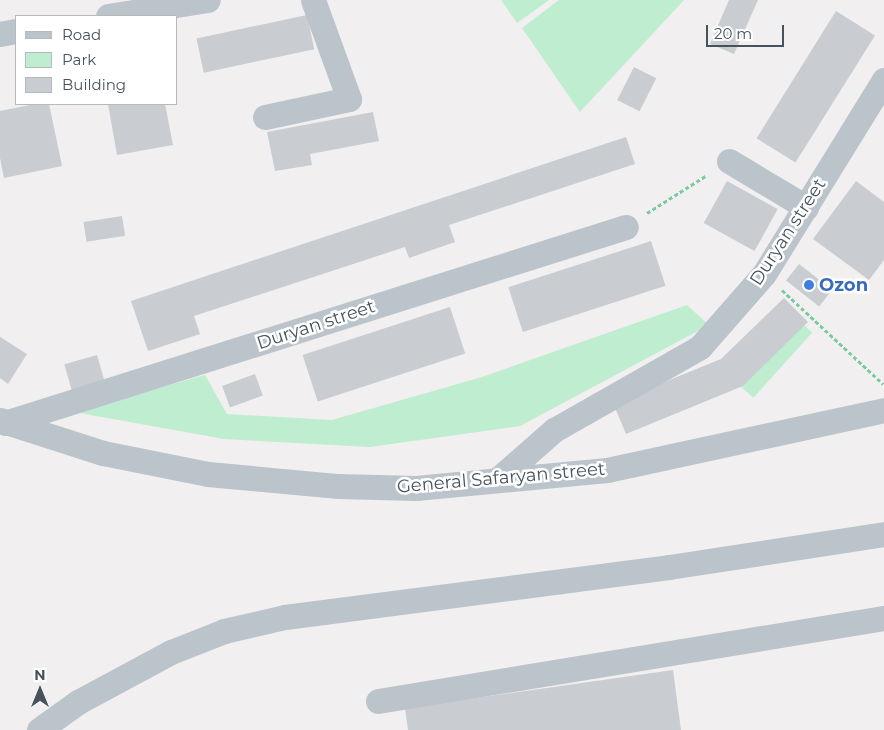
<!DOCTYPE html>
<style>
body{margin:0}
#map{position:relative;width:884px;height:730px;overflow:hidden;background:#f1efef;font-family:Montserrat,sans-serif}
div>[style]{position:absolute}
.green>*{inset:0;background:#bfedd0;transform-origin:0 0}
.building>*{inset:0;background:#c9ccd1;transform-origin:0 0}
.path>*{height:3px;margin-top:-1.5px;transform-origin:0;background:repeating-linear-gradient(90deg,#78caa0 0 4px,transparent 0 6.5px)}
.minor>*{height:25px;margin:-12.5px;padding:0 12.5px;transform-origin:12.5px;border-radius:12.5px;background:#bbc4cb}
.dots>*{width:14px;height:14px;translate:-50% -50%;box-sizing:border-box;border:2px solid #fff;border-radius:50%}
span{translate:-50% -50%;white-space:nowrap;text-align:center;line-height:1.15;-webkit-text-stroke:5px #fff;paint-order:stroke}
.street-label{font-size:18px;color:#47535c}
.shop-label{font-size:18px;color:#366cbe;font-weight:700}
.left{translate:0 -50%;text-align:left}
.legend{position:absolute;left:15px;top:15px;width:162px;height:90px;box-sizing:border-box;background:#fff;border:1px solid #b5babe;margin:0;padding:6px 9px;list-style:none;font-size:15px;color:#47535c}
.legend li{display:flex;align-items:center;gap:10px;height:25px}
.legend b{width:25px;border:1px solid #b5babe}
.north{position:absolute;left:15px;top:665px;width:50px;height:50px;-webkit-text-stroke:4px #fff;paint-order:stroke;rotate:0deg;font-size:14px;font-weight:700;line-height:20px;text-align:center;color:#47535c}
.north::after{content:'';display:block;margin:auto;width:18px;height:22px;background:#47535c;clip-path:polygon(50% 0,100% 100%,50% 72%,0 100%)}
.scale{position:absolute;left:706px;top:25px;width:78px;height:22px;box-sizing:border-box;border:2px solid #47535c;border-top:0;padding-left:6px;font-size:15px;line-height:18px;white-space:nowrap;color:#47535c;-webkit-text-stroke:4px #fff;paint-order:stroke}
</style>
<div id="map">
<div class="green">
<i style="clip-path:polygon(501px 0,549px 0,517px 23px)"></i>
<i style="clip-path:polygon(559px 0,684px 0,580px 112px,522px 28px)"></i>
<i style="clip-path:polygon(687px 305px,709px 325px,520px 426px,370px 447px,224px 439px,74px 412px,205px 375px,227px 414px,332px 420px,482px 377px)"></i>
<i style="left:784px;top:307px;width:38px;height:88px;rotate:42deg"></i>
</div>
<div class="building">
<i style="clip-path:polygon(729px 0,758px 0,734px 54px,710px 44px)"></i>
<i style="left:836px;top:11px;width:46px;height:150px;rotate:32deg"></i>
<i style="left:307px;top:15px;width:35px;height:113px;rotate:78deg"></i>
<i style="left:634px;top:67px;width:25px;height:37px;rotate:27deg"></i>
<i style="clip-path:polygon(35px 104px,49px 104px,62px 166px,4px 178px,0 158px,0 111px)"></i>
<i style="clip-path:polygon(108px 104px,165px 104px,173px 145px,117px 155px)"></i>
<i style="clip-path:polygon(373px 112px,379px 141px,310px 154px,312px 165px,275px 171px,267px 132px)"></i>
<i style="clip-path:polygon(626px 137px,635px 164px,449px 225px,455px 242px,409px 258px,405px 247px,194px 316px,200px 334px,148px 351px,131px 301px)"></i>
<i style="left:727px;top:181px;width:58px;height:48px;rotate:29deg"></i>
<i style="clip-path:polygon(856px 181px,884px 202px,884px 260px,869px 280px,813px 239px)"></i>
<i style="left:122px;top:216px;width:20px;height:39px;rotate:81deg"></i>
<i style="left:651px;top:241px;width:47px;height:150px;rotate:72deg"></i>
<i style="left:799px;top:264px;width:42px;height:21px;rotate:38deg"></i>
<i style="clip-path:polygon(784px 298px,808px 322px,743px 386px,626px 434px,613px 403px,721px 359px)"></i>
<i style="left:450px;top:307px;width:49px;height:155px;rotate:72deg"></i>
<i style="clip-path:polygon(0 337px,27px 354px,8px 384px,0 378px)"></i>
<i style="left:97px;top:355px;width:32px;height:34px;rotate:74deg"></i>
<i style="left:255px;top:374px;width:23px;height:35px;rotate:70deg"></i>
<i style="clip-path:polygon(673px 670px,681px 730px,408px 730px,405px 708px)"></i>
</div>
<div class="path">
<i style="left:647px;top:213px;width:71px;rotate:-32.3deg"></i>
<i style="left:782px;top:290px;width:138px;rotate:42.9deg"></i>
</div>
<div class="minor">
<i style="left:108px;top:16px;width:101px;rotate:-9.1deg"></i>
<i style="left:0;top:34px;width:16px;rotate:-11deg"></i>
<i style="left:265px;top:117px;width:86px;rotate:-12.1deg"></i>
<i style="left:349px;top:99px;width:105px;rotate:-110deg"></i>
<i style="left:729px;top:161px;width:90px;rotate:30.9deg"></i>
<i style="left:0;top:420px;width:108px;rotate:17.8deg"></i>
<i style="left:103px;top:453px;width:107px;rotate:11.3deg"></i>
<i style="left:208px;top:474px;width:131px;rotate:5.3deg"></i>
<i style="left:338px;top:486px;width:78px;rotate:1.5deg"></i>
<i style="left:416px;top:488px;width:192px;rotate:-5.4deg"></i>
<i style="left:607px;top:470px;width:283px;rotate:-12.2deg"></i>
<i style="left:5px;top:423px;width:651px;rotate:-17.52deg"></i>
<i style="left:497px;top:480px;width:76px;rotate:-41.3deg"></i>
<i style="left:554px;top:430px;width:168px;rotate:-29.6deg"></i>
<i style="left:700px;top:347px;width:97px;rotate:-48.8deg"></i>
<i style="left:764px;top:274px;width:228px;rotate:-58.3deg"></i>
<i style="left:378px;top:701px;width:513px;rotate:-9.32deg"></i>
<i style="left:39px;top:730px;width:48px;rotate:-35.7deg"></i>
<i style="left:78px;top:702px;width:106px;rotate:-28.3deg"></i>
<i style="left:171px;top:652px;width:57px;rotate:-21.6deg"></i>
<i style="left:224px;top:631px;width:63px;rotate:-12.9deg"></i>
<i style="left:285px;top:617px;width:387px;rotate:-7.4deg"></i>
<i style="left:669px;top:567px;width:218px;rotate:-8.7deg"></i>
</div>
<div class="dots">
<i style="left:809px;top:285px;background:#3f7fe0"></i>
</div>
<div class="street-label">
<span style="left:788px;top:232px;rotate:-57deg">Duryan street</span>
<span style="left:316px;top:325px;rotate:-18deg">Duryan street</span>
<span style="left:501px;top:478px;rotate:-5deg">General Safaryan street</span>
</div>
<div class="shop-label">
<span class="left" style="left:819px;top:285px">Ozon</span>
</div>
<ul class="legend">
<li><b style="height:6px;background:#bbc4cb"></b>Road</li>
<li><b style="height:14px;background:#bfedd0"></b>Park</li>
<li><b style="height:14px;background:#c9ccd1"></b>Building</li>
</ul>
<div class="north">N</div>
<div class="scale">20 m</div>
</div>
